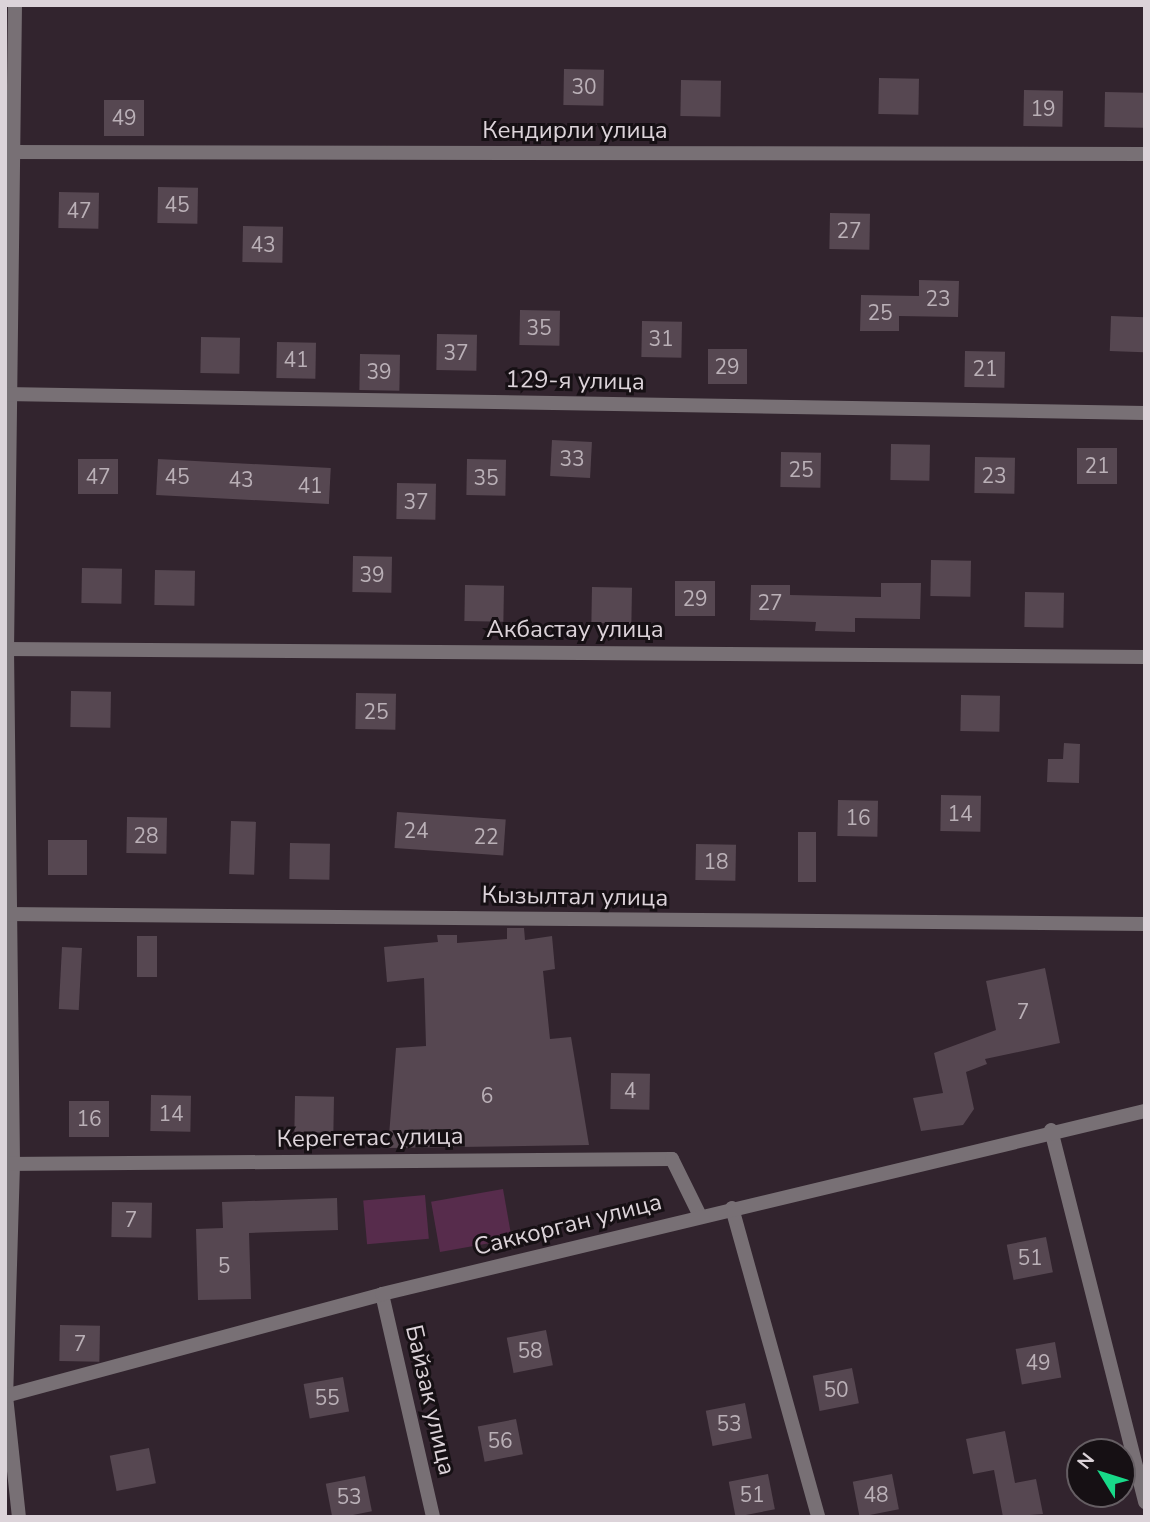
<!DOCTYPE html>
<meta charset="utf-8">
<style>
body{margin:0}
#map{position:relative;width:1150px;height:1522px;overflow:hidden;background:#32242e;font-family:"Nunito Sans",sans-serif}
div>[style]{position:absolute}
.green>*{inset:0;background:#572c4c;transform-origin:0 0}
.building>*{inset:0;background:#564751;transform-origin:0 0}
.street>*{height:14px;margin:-7px;padding:0 7px;transform-origin:7px;border-radius:7px;background:#787075}
span{translate:-50% -50%;white-space:nowrap;text-align:center;line-height:1.15;-webkit-text-stroke:6px #161014;paint-order:stroke}
.number-label{font-size:21px;color:#bab0b7}
.number-label span{-webkit-text-stroke-width:0}
.street-label{font-size:24px;color:#dcd3d9}
.frame{position:absolute;inset:0;border:7px solid #dcd3d9;pointer-events:none}
.north{position:absolute;left:1066px;top:1438px;width:70px;height:70px;box-sizing:border-box;background:#161014;border:2px solid #655e63;border-radius:50%;rotate:308deg;font-size:19px;font-weight:700;line-height:28px;text-align:center;color:#dcd3d9}
.north::after{content:'';display:block;margin:auto;width:24px;height:32px;background:#18d989;clip-path:polygon(50% 0,100% 100%,50% 72%,0 100%)}
</style>
<div id="map">
<div class="green">
<i style="left:503px;top:1189px;width:51px;height:73px;rotate:80deg"></i>
<i style="left:425px;top:1195px;width:44px;height:62px;rotate:85deg"></i>
</div>
<div class="building">
<i style="left:564px;top:69px;width:40px;height:36px;rotate:1deg"></i>
<i style="left:879px;top:78px;width:40px;height:36px;rotate:1deg"></i>
<i style="left:681px;top:80px;width:40px;height:36px;rotate:1deg"></i>
<i style="left:1024px;top:90px;width:39px;height:36px;rotate:1deg"></i>
<i style="left:1105px;top:92px;width:39px;height:35px;rotate:1deg"></i>
<i style="left:104px;top:100px;width:40px;height:36px"></i>
<i style="left:158px;top:187px;width:40px;height:36px;rotate:1deg"></i>
<i style="left:59px;top:192px;width:40px;height:36px;rotate:1deg"></i>
<i style="left:830px;top:213px;width:40px;height:36px;rotate:1deg"></i>
<i style="left:243px;top:226px;width:40px;height:36px;rotate:1deg"></i>
<i style="clip-path:polygon(919px 280px,959px 281px,958px 317px,899px 316px,899px 331px,860px 331px,861px 295px,919px 296px)"></i>
<i style="left:520px;top:310px;width:40px;height:35px;rotate:1deg"></i>
<i style="left:1111px;top:316px;width:34px;height:35px;rotate:2deg"></i>
<i style="left:642px;top:321px;width:40px;height:36px;rotate:1deg"></i>
<i style="left:437px;top:334px;width:40px;height:36px;rotate:1deg"></i>
<i style="left:201px;top:337px;width:39px;height:36px;rotate:1deg"></i>
<i style="left:277px;top:342px;width:39px;height:36px;rotate:1deg"></i>
<i style="left:708px;top:349px;width:39px;height:35px"></i>
<i style="left:965px;top:351px;width:40px;height:36px;rotate:1deg"></i>
<i style="left:360px;top:354px;width:40px;height:36px;rotate:1deg"></i>
<i style="left:552px;top:440px;width:40px;height:36px;rotate:3deg"></i>
<i style="left:891px;top:444px;width:39px;height:36px;rotate:1deg"></i>
<i style="left:1077px;top:448px;width:40px;height:36px"></i>
<i style="left:781px;top:452px;width:40px;height:35px;rotate:1deg"></i>
<i style="left:975px;top:457px;width:40px;height:36px;rotate:1deg"></i>
<i style="left:78px;top:459px;width:40px;height:35px"></i>
<i style="left:158px;top:459px;width:173px;height:36px;rotate:3deg"></i>
<i style="left:467px;top:459px;width:39px;height:36px;rotate:1deg"></i>
<i style="left:397px;top:483px;width:39px;height:36px;rotate:1deg"></i>
<i style="left:353px;top:556px;width:39px;height:36px;rotate:1deg"></i>
<i style="left:931px;top:560px;width:40px;height:36px;rotate:1deg"></i>
<i style="left:82px;top:568px;width:40px;height:35px;rotate:1deg"></i>
<i style="left:155px;top:570px;width:40px;height:35px;rotate:1deg"></i>
<i style="left:675px;top:581px;width:40px;height:35px"></i>
<i style="clip-path:polygon(881px 583px,921px 583px,920px 619px,855px 618px,855px 632px,815px 631px,816px 622px,750px 620px,751px 585px,790px 585px,790px 595px,881px 597px)"></i>
<i style="left:465px;top:585px;width:39px;height:36px;rotate:1deg"></i>
<i style="left:592px;top:587px;width:40px;height:36px;rotate:1deg"></i>
<i style="left:1025px;top:592px;width:39px;height:35px;rotate:1deg"></i>
<i style="left:71px;top:691px;width:40px;height:36px;rotate:1deg"></i>
<i style="left:356px;top:693px;width:40px;height:36px;rotate:1deg"></i>
<i style="left:961px;top:695px;width:39px;height:36px;rotate:1deg"></i>
<i style="clip-path:polygon(1064px 743px,1080px 744px,1079px 783px,1047px 782px,1048px 759px,1063px 759px)"></i>
<i style="left:941px;top:795px;width:40px;height:36px;rotate:1deg"></i>
<i style="left:838px;top:800px;width:40px;height:36px;rotate:1deg"></i>
<i style="left:397px;top:812px;width:109px;height:36px;rotate:4deg"></i>
<i style="left:127px;top:817px;width:40px;height:36px;rotate:1deg"></i>
<i style="left:231px;top:821px;width:25px;height:53px;rotate:2deg"></i>
<i style="left:798px;top:832px;width:18px;height:50px"></i>
<i style="left:48px;top:840px;width:39px;height:35px"></i>
<i style="left:290px;top:843px;width:40px;height:36px;rotate:1deg"></i>
<i style="left:696px;top:844px;width:40px;height:36px;rotate:1deg"></i>
<i style="clip-path:polygon(507px 928px,524px 928px,525px 940px,552px 936px,555px 969px,543px 971px,550px 1039px,571px 1037px,589px 1145px,388px 1148px,396px 1048px,426px 1046px,424px 978px,387px 982px,384px 947px,438px 942px,437px 935px,457px 935px,457px 943px,507px 939px)"></i>
<i style="left:157px;top:936px;width:41px;height:20px;rotate:90deg"></i>
<i style="left:62px;top:947px;width:20px;height:62px;rotate:3deg"></i>
<i style="clip-path:polygon(1045px 968px,1060px 1043px,985px 1059px,987px 1064px,966px 1072px,974px 1109px,963px 1125px,921px 1131px,913px 1098px,943px 1093px,934px 1053px,996px 1030px,986px 981px)"></i>
<i style="left:611px;top:1073px;width:39px;height:36px;rotate:1deg"></i>
<i style="left:151px;top:1095px;width:40px;height:36px;rotate:1deg"></i>
<i style="left:295px;top:1096px;width:39px;height:36px;rotate:1deg"></i>
<i style="left:69px;top:1101px;width:40px;height:36px"></i>
<i style="clip-path:polygon(337px 1198px,338px 1230px,249px 1233px,251px 1299px,198px 1300px,196px 1229px,223px 1228px,222px 1202px)"></i>
<i style="left:112px;top:1202px;width:40px;height:35px;rotate:1deg"></i>
<i style="left:1046px;top:1237px;width:36px;height:40px;rotate:79deg"></i>
<i style="left:60px;top:1325px;width:40px;height:36px;rotate:1deg"></i>
<i style="left:546px;top:1330px;width:36px;height:40px;rotate:79deg"></i>
<i style="left:1055px;top:1342px;width:36px;height:40px;rotate:80deg"></i>
<i style="left:852px;top:1368px;width:36px;height:40px;rotate:79deg"></i>
<i style="left:343px;top:1377px;width:35px;height:40px;rotate:80deg"></i>
<i style="left:745px;top:1403px;width:36px;height:40px;rotate:79deg"></i>
<i style="left:516px;top:1419px;width:36px;height:39px;rotate:79deg"></i>
<i style="clip-path:polygon(1005px 1431px,1015px 1483px,1036px 1479px,1043px 1514px,1003px 1517px,994px 1470px,973px 1474px,966px 1439px)"></i>
<i style="left:149px;top:1448px;width:36px;height:40px;rotate:79deg"></i>
<i style="left:768px;top:1474px;width:36px;height:40px;rotate:79deg"></i>
<i style="left:892px;top:1474px;width:36px;height:40px;rotate:79deg"></i>
<i style="left:365px;top:1476px;width:36px;height:40px;rotate:79deg"></i>
</div>
<div class="street">
<i style="left:15px;top:5px;width:644px;rotate:90.71deg"></i>
<i style="left:7px;top:649px;width:515px;rotate:89.33deg"></i>
<i style="left:13px;top:1164px;width:232px;rotate:91.7deg"></i>
<i style="left:6px;top:1396px;width:122px;rotate:83.9deg"></i>
<i style="left:5px;top:152px;width:1140px;rotate:0.1deg"></i>
<i style="left:5px;top:394px;width:1140px;rotate:0.95deg"></i>
<i style="left:5px;top:649px;width:1140px;rotate:0.4deg"></i>
<i style="left:5px;top:914px;width:1140px;rotate:0.5deg"></i>
<i style="left:1051px;top:1130px;width:384px;rotate:75.8deg"></i>
<i style="left:5px;top:1164px;width:667px;rotate:-0.43deg"></i>
<i style="left:672px;top:1159px;width:64px;rotate:63.8deg"></i>
<i style="left:732px;top:1208px;width:321px;rotate:74.4deg"></i>
<i style="left:382px;top:1294px;width:229px;rotate:77.1deg"></i>
<i style="left:5px;top:1396px;width:391px;rotate:-15.1deg"></i>
<i style="left:382px;top:1294px;width:785px;rotate:-13.49deg"></i>
</div>
<div class="number-label">
<span style="left:584px;top:87px">30</span>
<span style="left:1043px;top:109px">19</span>
<span style="left:124px;top:118px">49</span>
<span style="left:177px;top:205px">45</span>
<span style="left:79px;top:211px">47</span>
<span style="left:849px;top:231px">27</span>
<span style="left:263px;top:245px">43</span>
<span style="left:938px;top:299px">23</span>
<span style="left:880px;top:313px">25</span>
<span style="left:539px;top:328px">35</span>
<span style="left:661px;top:339px">31</span>
<span style="left:456px;top:353px">37</span>
<span style="left:296px;top:360px">41</span>
<span style="left:727px;top:367px">29</span>
<span style="left:985px;top:369px">21</span>
<span style="left:379px;top:372px">39</span>
<span style="left:572px;top:459px">33</span>
<span style="left:1097px;top:466px">21</span>
<span style="left:801px;top:470px">25</span>
<span style="left:994px;top:476px">23</span>
<span style="left:98px;top:477px">47</span>
<span style="left:177px;top:477px">45</span>
<span style="left:486px;top:478px">35</span>
<span style="left:241px;top:480px">43</span>
<span style="left:310px;top:486px">41</span>
<span style="left:416px;top:502px">37</span>
<span style="left:372px;top:575px">39</span>
<span style="left:695px;top:599px">29</span>
<span style="left:770px;top:603px">27</span>
<span style="left:376px;top:712px">25</span>
<span style="left:960px;top:814px">14</span>
<span style="left:858px;top:818px">16</span>
<span style="left:416px;top:831px">24</span>
<span style="left:146px;top:836px">28</span>
<span style="left:486px;top:837px">22</span>
<span style="left:716px;top:862px">18</span>
<span style="left:1023px;top:1012px">7</span>
<span style="left:630px;top:1091px">4</span>
<span style="left:487px;top:1096px">6</span>
<span style="left:171px;top:1114px">14</span>
<span style="left:89px;top:1119px">16</span>
<span style="left:131px;top:1220px">7</span>
<span style="left:1030px;top:1258px">51</span>
<span style="left:224px;top:1266px">5</span>
<span style="left:80px;top:1344px">7</span>
<span style="left:530px;top:1351px">58</span>
<span style="left:1038px;top:1363px">49</span>
<span style="left:836px;top:1390px">50</span>
<span style="left:327px;top:1398px">55</span>
<span style="left:729px;top:1424px">53</span>
<span style="left:500px;top:1441px">56</span>
<span style="left:752px;top:1495px">51</span>
<span style="left:876px;top:1495px">48</span>
<span style="left:349px;top:1497px">53</span>
</div>
<div class="street-label">
<span style="left:575px;top:131px">Кендирли улица</span>
<span style="left:575px;top:381px;rotate:1deg">129-я улица</span>
<span style="left:575px;top:630px">Акбастау улица</span>
<span style="left:575px;top:897px;rotate:1deg">Кызылтал улица</span>
<span style="left:370px;top:1138px;rotate:-1deg">Керегетас улица</span>
<span style="left:568px;top:1225px;rotate:-14deg">Саккорган улица</span>
<span style="left:430px;top:1400px;rotate:77deg">Байзак улица</span>
</div>
<div class="frame"></div>
<div class="north">N</div>
</div>
